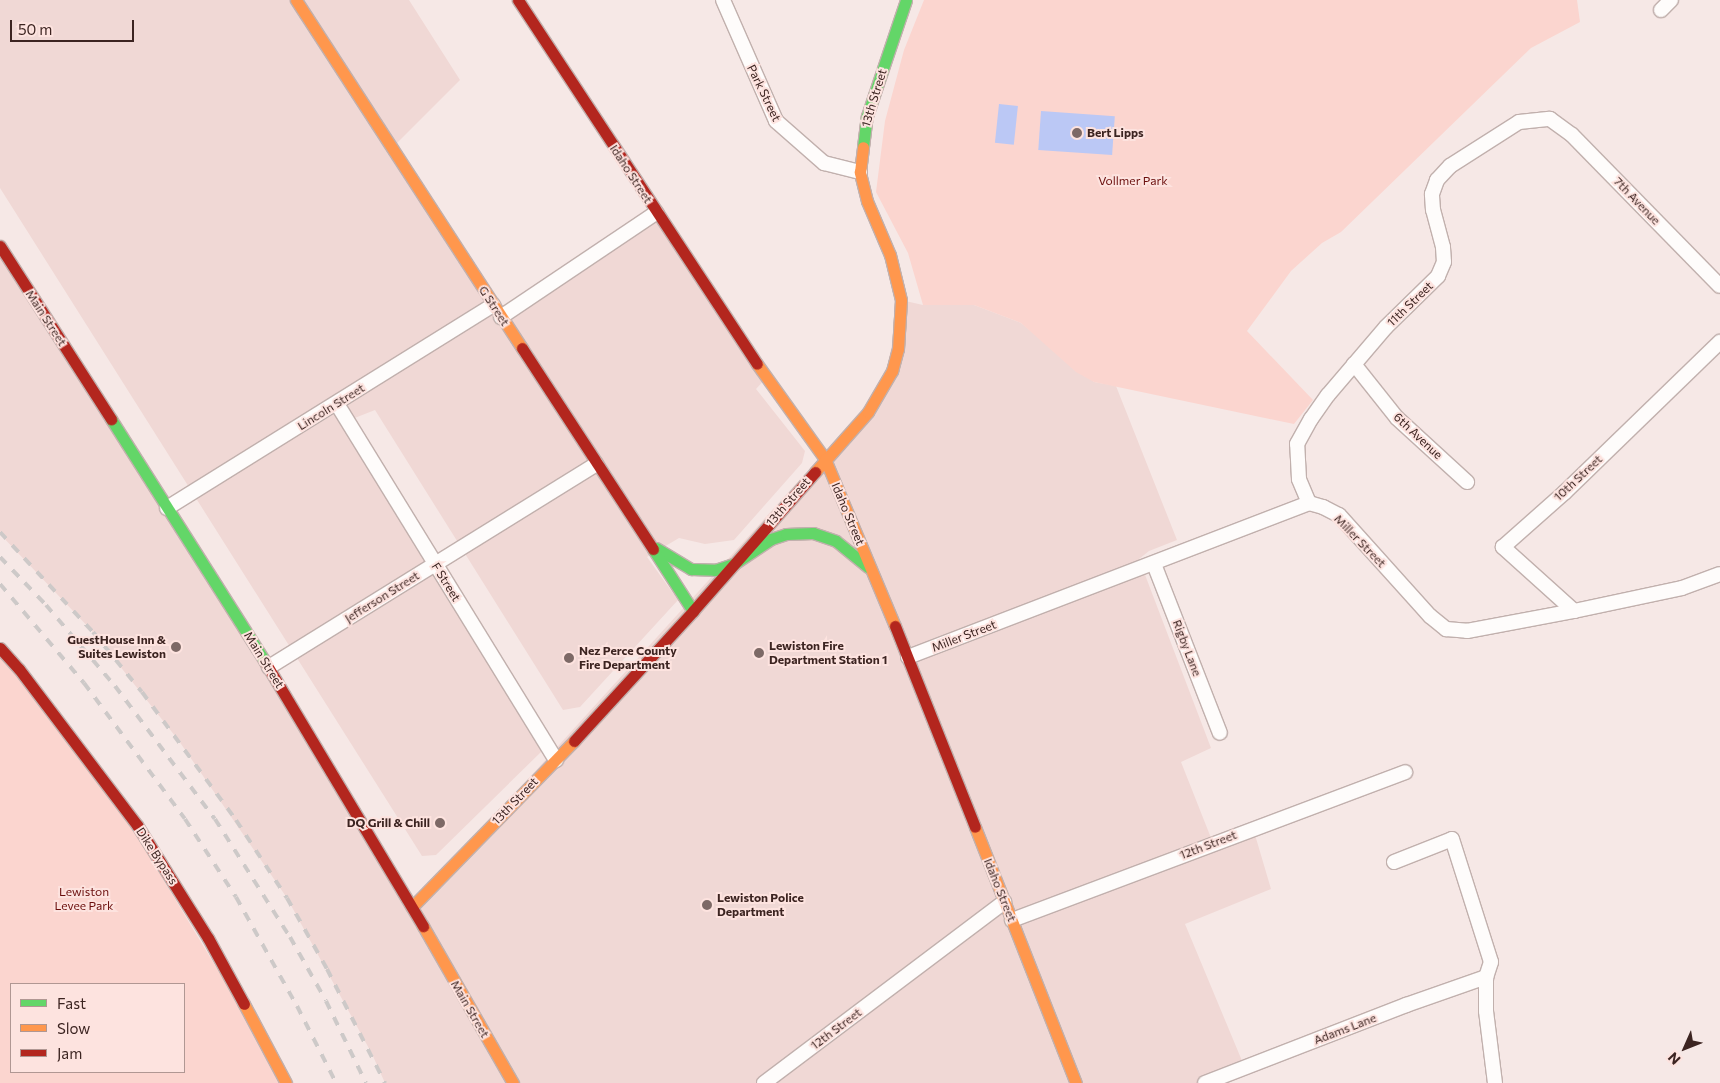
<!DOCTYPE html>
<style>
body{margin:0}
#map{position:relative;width:1720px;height:1083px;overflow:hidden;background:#f6e8e6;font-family:Commissioner,sans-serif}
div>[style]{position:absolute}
.built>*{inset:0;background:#f0d8d5}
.green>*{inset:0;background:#fbd5cf}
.water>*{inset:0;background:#bbc8f5;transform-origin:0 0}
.roads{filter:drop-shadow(1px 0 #c1b0ad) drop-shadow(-1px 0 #c1b0ad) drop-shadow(0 1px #c1b0ad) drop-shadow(0 -1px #c1b0ad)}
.street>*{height:14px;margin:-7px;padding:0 7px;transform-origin:7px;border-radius:7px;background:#fefcfb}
.fast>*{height:11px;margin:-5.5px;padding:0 5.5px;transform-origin:5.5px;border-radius:5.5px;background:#63d668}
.slow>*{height:11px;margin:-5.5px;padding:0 5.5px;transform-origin:5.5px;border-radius:5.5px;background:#ff974d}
.jam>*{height:11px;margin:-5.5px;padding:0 5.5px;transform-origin:5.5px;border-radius:5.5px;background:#b3261e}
.rail>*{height:4px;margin-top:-2px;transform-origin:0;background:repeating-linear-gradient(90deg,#cdc9c8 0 9px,transparent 0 18px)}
.dots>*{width:14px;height:14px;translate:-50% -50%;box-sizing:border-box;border:2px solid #fde3df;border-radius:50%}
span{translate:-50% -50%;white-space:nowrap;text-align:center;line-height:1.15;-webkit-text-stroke:4px #fde3df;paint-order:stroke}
.street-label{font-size:12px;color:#3c2421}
.poi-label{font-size:12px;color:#3c2421;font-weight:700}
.left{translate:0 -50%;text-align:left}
.right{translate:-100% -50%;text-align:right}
.park-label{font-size:12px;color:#6a0d0b}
.legend{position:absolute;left:10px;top:983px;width:175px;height:90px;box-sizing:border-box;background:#fde3df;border:1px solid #b09793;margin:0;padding:6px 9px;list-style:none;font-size:15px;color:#3c2421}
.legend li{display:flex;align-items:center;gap:10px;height:25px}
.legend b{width:25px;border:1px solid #b09793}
.north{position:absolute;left:1660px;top:1023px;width:50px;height:50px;-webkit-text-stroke:4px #fde3df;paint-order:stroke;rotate:226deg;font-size:14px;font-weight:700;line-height:20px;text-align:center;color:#3c2421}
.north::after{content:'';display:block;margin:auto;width:18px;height:22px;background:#3c2421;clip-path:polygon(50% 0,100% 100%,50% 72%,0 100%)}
.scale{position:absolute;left:10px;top:20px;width:124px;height:22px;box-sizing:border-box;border:2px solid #3c2421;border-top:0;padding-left:6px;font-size:15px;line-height:18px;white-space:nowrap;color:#3c2421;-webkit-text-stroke:4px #fde3df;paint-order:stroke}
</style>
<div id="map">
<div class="built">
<i style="clip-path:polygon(0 0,409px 0,460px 80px,393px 147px,501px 317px,656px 213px,766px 378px,756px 389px,805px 451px,802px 463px,734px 540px,705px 544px,679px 538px,647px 557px,678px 600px,580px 707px,563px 710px,375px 410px,342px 423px,542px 751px,436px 855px,422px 856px,0 188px)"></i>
<i style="clip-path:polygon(0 247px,412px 907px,883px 388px,901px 300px,923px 305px,974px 305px,1021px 323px,1094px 382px,1116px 386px,1177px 540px,1149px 551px,1139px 559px,1211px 748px,1181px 762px,1213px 843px,1253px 828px,1271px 889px,1185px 924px,1245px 1068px,1213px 1083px,385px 1083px,372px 1054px,287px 898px,179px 741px,93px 632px,0 534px)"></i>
</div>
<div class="green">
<i style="clip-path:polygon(924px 0,1577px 0,1580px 22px,1531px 48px,1341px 232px,1322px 243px,1291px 271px,1247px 331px,1313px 400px,1294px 424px,1094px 382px,1076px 372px,1021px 323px,974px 305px,923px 305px,908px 253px,876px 192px,885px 121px,904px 50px)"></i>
<i style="clip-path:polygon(evenodd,0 648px,102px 778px,286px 1083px,0 1083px,0 648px,11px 984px,184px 984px,184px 1072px,11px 1072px,11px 984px)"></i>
</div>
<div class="water">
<i style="left:999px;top:104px;width:19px;height:39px;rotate:6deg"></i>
<i style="left:1041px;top:111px;width:74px;height:39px;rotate:4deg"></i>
</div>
<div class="roads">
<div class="street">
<i style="left:723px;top:0;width:132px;rotate:66.3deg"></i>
<i style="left:776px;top:121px;width:64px;rotate:41.2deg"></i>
<i style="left:824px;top:163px;width:37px;rotate:14deg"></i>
<i style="left:1661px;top:10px;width:14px;rotate:-45deg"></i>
<i style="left:501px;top:317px;width:187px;rotate:-33.9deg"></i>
<i style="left:1354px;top:364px;width:69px;rotate:51.5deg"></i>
<i style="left:1397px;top:418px;width:95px;rotate:42.4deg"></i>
<i style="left:337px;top:404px;width:418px;rotate:58.4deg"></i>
<i style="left:1309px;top:503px;width:26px;rotate:-113deg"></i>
<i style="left:1299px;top:479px;width:35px;rotate:-93deg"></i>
<i style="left:1297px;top:444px;width:29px;rotate:-61deg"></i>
<i style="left:1311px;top:419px;width:29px;rotate:-55deg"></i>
<i style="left:1328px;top:395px;width:89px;rotate:-49.5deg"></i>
<i style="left:1386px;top:327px;width:73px;rotate:-44.4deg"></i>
<i style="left:1438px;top:276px;width:15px;rotate:-67deg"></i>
<i style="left:1444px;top:262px;width:15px;rotate:-94deg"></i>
<i style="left:1443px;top:247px;width:38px;rotate:-105deg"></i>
<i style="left:1433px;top:210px;width:16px;rotate:-94deg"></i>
<i style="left:1432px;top:194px;width:15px;rotate:-70deg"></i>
<i style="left:1437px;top:180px;width:19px;rotate:-47deg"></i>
<i style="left:1450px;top:166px;width:82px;rotate:-32.5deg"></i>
<i style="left:1519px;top:122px;width:31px;rotate:-6deg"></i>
<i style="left:1550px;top:119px;width:27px;rotate:36deg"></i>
<i style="left:1572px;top:135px;width:211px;rotate:45.6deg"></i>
<i style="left:167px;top:508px;width:384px;rotate:-31.9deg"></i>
<i style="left:1154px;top:564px;width:181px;rotate:68.7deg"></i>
<i style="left:1574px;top:611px;width:96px;rotate:-138deg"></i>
<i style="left:1503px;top:547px;width:83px;rotate:-41.6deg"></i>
<i style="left:1565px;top:492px;width:216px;rotate:-44.1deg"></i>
<i style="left:908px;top:657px;width:430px;rotate:-21deg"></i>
<i style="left:1309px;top:503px;width:15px;rotate:16deg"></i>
<i style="left:1323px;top:507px;width:18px;rotate:27deg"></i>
<i style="left:1339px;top:515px;width:136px;rotate:48deg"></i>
<i style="left:1430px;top:616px;width:21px;rotate:39deg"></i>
<i style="left:1446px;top:629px;width:21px;rotate:5deg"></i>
<i style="left:1467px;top:631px;width:109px;rotate:-10.6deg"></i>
<i style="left:1574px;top:611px;width:110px;rotate:-12deg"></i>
<i style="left:1682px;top:588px;width:40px;rotate:-20.2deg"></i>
<i style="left:269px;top:667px;width:385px;rotate:-31.8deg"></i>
<i style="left:1394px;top:862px;width:62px;rotate:-21.6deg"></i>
<i style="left:1452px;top:839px;width:129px;rotate:72.4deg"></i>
<i style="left:1491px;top:962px;width:16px;rotate:108deg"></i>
<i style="left:1486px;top:977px;width:34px;rotate:90deg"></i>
<i style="left:1486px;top:1011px;width:73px;rotate:82.9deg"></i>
<i style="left:1012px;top:920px;width:420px;rotate:-20.6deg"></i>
<i style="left:764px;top:1083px;width:301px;rotate:-37deg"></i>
<i style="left:1205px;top:1083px;width:216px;rotate:-21.2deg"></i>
<i style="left:1406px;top:1005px;width:85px;rotate:-19.3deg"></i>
</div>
<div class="fast">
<i style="left:863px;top:147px;width:31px;rotate:-83deg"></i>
<i style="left:867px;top:116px;width:122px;rotate:-71.4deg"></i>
<i style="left:111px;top:419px;width:288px;rotate:57.6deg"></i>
<i style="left:656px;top:548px;width:41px;rotate:31deg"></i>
<i style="left:691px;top:569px;width:24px;rotate:2deg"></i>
<i style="left:715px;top:570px;width:20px;rotate:-18deg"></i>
<i style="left:734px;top:564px;width:45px;rotate:-34deg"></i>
<i style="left:771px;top:539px;width:16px;rotate:-18deg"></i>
<i style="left:786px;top:534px;width:27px;rotate:-2deg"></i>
<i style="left:813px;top:533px;width:24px;rotate:19deg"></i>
<i style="left:836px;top:541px;width:41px;rotate:39.1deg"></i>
<i style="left:653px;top:549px;width:74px;rotate:57.2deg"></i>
</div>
<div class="slow">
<i style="left:296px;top:0;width:415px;rotate:57deg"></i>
<i style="left:757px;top:364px;width:117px;rotate:54.4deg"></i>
<i style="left:825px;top:459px;width:181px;rotate:67.3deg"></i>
<i style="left:815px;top:472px;width:80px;rotate:-48.5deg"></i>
<i style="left:868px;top:412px;width:48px;rotate:-59.7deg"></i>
<i style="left:892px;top:371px;width:23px;rotate:-75deg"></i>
<i style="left:898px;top:349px;width:49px;rotate:-86.5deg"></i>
<i style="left:901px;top:300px;width:46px;rotate:-103.7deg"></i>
<i style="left:890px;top:255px;width:59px;rotate:-113.1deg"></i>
<i style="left:867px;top:201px;width:30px;rotate:-104deg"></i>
<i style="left:860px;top:172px;width:25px;rotate:-83deg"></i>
<i style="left:975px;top:827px;width:275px;rotate:68.5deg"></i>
<i style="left:412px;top:907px;width:232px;rotate:-45.7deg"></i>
<i style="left:423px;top:926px;width:181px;rotate:60.2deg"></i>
<i style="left:244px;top:1004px;width:89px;rotate:62deg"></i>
</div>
<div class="jam">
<i style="left:518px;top:0;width:435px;rotate:56.7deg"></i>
<i style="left:0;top:246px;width:206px;rotate:57.3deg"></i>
<i style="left:522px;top:348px;width:240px;rotate:56.9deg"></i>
<i style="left:895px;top:626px;width:216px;rotate:68.3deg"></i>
<i style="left:0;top:648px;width:28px;rotate:48deg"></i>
<i style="left:19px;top:669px;width:196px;rotate:52.9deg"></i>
<i style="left:137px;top:825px;width:133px;rotate:57.9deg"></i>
<i style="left:208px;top:938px;width:75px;rotate:61.4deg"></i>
<i style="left:265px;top:662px;width:308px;rotate:59.1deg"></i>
<i style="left:574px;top:741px;width:176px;rotate:-47.5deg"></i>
<i style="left:693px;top:611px;width:185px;rotate:-48.7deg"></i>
</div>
</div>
<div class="rail">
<i style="left:0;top:532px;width:137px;rotate:47.1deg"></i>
<i style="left:93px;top:632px;width:77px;rotate:50.8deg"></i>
<i style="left:142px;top:692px;width:159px;rotate:53.7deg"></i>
<i style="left:236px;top:820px;width:93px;rotate:56.8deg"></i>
<i style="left:287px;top:898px;width:81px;rotate:60.6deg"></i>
<i style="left:327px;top:969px;width:128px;rotate:63deg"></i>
<i style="left:0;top:557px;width:66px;rotate:46.2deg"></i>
<i style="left:46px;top:605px;width:106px;rotate:49.6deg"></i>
<i style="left:115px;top:686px;width:166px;rotate:53.1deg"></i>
<i style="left:215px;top:819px;width:140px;rotate:57.6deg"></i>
<i style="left:290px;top:937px;width:73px;rotate:60.6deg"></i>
<i style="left:326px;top:1001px;width:91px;rotate:64deg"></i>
<i style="left:0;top:584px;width:130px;rotate:49.7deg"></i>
<i style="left:84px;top:683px;width:169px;rotate:53.4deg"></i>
<i style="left:185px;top:819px;width:93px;rotate:56.8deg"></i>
<i style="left:236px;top:897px;width:125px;rotate:60.8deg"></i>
<i style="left:297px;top:1006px;width:86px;rotate:63.1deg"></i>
</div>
<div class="dots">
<i style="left:1077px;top:133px;background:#7d6966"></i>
<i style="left:176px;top:647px;background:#7d6966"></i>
<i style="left:759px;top:653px;background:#7d6966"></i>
<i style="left:569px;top:658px;background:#7d6966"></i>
<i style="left:440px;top:823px;background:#7d6966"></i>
<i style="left:707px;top:905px;background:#7d6966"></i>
</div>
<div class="street-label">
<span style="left:764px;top:93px;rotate:64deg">Park Street</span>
<span style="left:874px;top:98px;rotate:-73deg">13th Street</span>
<span style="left:631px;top:174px;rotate:57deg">Idaho Street</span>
<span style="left:1637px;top:201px;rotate:46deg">7th Avenue</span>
<span style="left:1410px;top:304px;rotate:-44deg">11th Street</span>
<span style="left:494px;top:306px;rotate:57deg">G Street</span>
<span style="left:46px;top:318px;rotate:57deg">Main Street</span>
<span style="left:331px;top:407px;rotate:-32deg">Lincoln Street</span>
<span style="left:1418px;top:436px;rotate:43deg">6th Avenue</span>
<span style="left:1578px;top:478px;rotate:-43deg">10th Street</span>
<span style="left:788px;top:502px;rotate:-49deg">13th Street</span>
<span style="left:848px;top:514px;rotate:67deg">Idaho Street</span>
<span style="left:1360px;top:541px;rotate:46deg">Miller Street</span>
<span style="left:446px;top:582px;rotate:58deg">F Street</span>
<span style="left:382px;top:597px;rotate:-32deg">Jefferson Street</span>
<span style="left:964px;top:636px;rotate:-21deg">Miller Street</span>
<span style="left:1187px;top:648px;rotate:69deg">Rigby Lane</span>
<span style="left:264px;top:660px;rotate:58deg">Main Street</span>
<span style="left:515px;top:801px;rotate:-46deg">13th Street</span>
<span style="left:1208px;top:845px;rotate:-21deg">12th Street</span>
<span style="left:157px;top:856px;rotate:57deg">Dike Bypass</span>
<span style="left:1000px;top:890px;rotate:68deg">Idaho Street</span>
<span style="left:470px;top:1009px;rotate:60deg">Main Street</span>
<span style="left:836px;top:1029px;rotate:-37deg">12th Street</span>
<span style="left:1345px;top:1029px;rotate:-21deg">Adams Lane</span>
</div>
<div class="poi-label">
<span class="left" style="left:1087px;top:133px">Bert Lipps</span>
<span class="right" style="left:166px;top:647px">GuestHouse Inn &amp;<br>Suites Lewiston</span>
<span class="left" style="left:769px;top:653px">Lewiston Fire<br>Department Station 1</span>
<span class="left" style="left:579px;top:658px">Nez Perce County<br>Fire Department</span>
<span class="right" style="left:430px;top:823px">DQ Grill &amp; Chill</span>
<span class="left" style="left:717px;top:905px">Lewiston Police<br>Department</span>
</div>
<div class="park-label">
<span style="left:1133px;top:181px">Vollmer Park</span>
<span style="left:84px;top:899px">Lewiston<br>Levee Park</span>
</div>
<ul class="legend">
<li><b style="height:6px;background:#63d668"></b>Fast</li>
<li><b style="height:6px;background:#ff974d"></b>Slow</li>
<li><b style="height:6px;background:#b3261e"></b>Jam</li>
</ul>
<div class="north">N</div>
<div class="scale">50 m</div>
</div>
